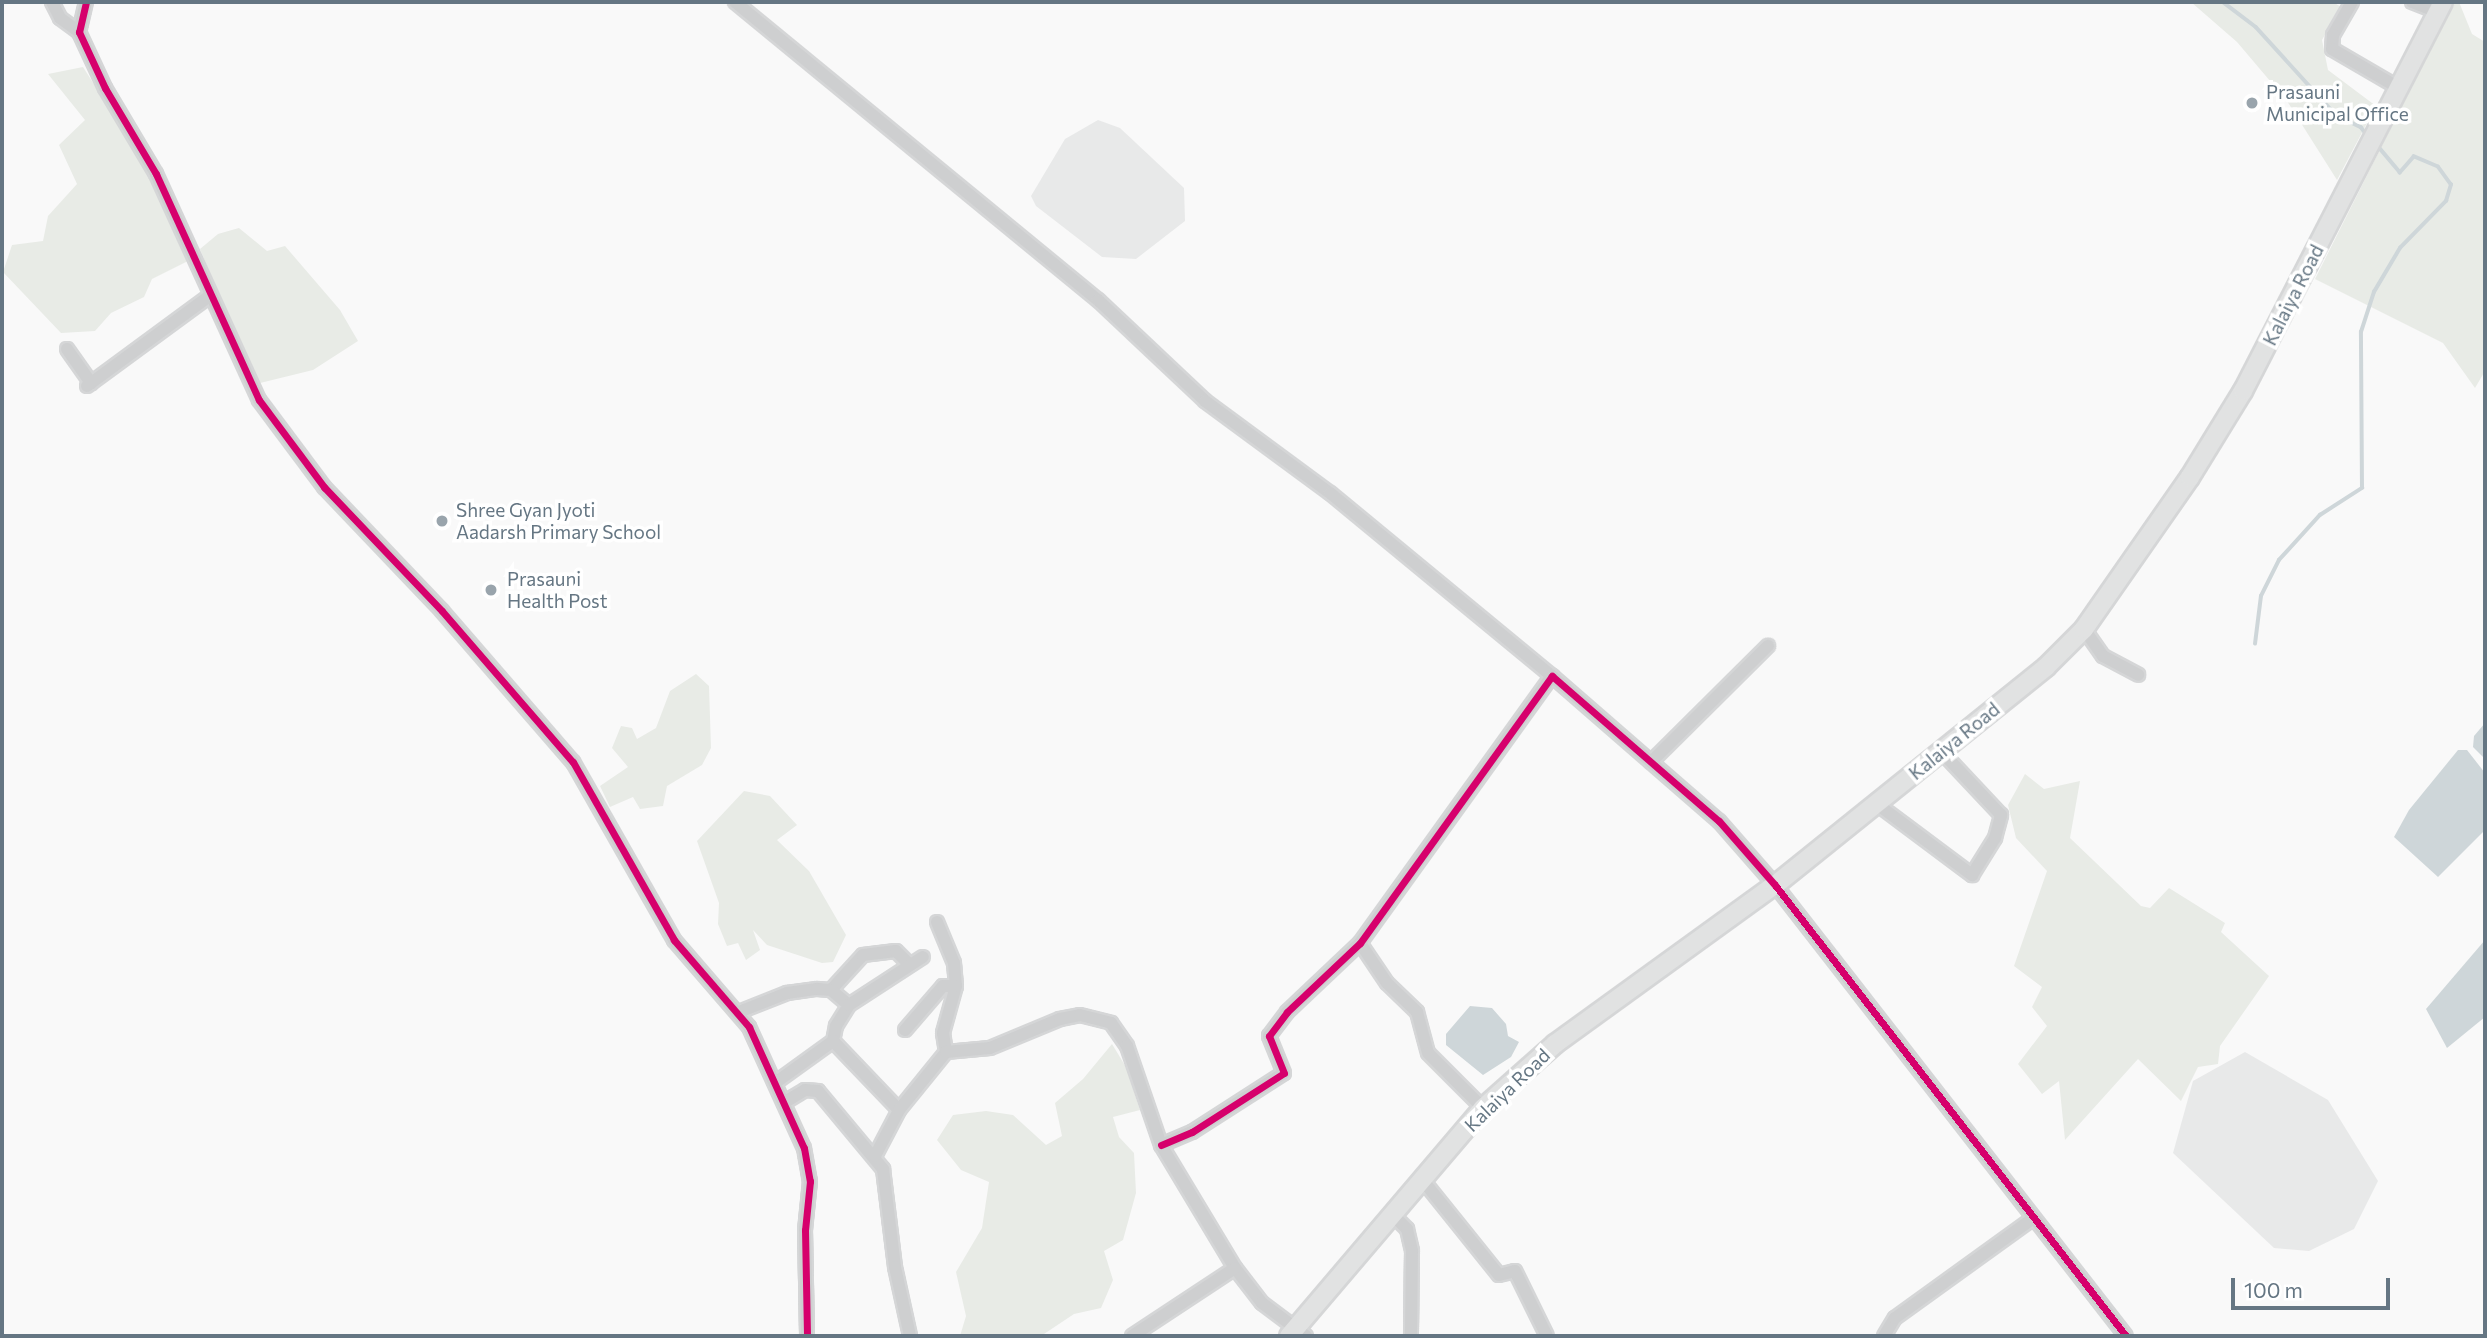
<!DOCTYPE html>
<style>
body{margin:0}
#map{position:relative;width:2487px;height:1338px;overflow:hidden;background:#f9f9f9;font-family:Commissioner,sans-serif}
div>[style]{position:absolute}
.built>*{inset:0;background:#e8e9e9}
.green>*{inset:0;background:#e8ebe6}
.water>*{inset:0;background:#ced6d9}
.stream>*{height:3.5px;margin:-1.75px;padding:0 1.75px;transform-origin:1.75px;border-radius:1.75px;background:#ced6d9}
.roads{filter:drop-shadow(2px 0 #d5d6d7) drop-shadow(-2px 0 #d5d6d7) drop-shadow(0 2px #d5d6d7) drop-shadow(0 -2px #d5d6d7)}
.minor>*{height:12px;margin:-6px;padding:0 6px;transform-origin:6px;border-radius:6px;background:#cecfd0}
.secondary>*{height:18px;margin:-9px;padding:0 9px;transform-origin:9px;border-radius:9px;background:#e1e2e2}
.cycleway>*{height:7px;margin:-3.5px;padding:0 3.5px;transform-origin:3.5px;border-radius:3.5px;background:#d6006c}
.dots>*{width:19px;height:19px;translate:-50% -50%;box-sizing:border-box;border:4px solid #fff;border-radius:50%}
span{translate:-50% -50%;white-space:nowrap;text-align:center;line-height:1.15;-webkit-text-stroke:7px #fff;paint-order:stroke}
.poi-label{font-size:19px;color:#657683}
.left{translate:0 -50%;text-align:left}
.street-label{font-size:19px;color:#657683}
.frame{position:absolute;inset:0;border:4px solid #657683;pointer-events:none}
.scale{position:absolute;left:2231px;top:1278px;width:159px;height:32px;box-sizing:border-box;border:4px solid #657683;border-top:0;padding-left:9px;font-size:21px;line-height:24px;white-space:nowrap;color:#657683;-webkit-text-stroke:5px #fff;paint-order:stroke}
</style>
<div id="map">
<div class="built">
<i style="clip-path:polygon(1098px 120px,1120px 128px,1184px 188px,1185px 221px,1136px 259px,1102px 257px,1036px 206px,1031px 196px,1065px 139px)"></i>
<i style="clip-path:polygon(2245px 1052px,2328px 1100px,2378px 1181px,2354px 1229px,2309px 1251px,2274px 1248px,2173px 1153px,2193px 1081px)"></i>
</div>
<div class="green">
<i style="clip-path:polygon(2191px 2px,2333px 2px,2341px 7px,2322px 40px,2328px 70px,2376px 106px,2337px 180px,2287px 101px,2237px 42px)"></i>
<i style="clip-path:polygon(2454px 2px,2459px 2px,2472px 34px,2485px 42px,2485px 371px,2475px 388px,2443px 343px,2315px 279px)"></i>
<i style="clip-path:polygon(83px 67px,149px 170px,188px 261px,152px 279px,144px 297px,111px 313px,95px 331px,61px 333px,3px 272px,12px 245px,43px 241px,48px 216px,77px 184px,59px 145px,85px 120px,48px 74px)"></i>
<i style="clip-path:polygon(239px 228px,267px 251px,285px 246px,340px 310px,358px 341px,313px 370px,256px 384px,200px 249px,218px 234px)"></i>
<i style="clip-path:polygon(696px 674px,709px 686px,711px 748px,702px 765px,667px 786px,663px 806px,640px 809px,633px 797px,610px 807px,600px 786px,628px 767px,612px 748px,621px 726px,632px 728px,637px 739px,656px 728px,670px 691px)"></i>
<i style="clip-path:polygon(2025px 774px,2044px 789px,2080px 781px,2070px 838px,2141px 906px,2150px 908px,2169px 888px,2225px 923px,2221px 932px,2269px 976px,2220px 1046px,2218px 1064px,2198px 1067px,2181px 1101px,2138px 1059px,2065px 1140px,2059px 1081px,2042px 1094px,2018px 1064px,2047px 1026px,2032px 1007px,2042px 987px,2014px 966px,2047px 871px,2016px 838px,2008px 805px)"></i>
<i style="clip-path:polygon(744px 791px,770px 796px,797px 825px,777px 840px,809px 871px,846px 935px,833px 962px,822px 963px,767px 945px,753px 930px,760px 950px,746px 960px,738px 943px,727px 946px,718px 924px,719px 903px,697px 841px)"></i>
<i style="clip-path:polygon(1112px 1044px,1126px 1067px,1140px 1110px,1113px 1117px,1119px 1137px,1134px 1153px,1136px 1193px,1123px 1240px,1104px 1251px,1113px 1280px,1101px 1308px,1074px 1314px,1041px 1336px,960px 1336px,966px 1316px,956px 1272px,982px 1228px,989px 1182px,961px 1170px,937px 1140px,953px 1115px,986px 1111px,1013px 1115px,1046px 1145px,1062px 1136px,1055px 1103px,1083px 1079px)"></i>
</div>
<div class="water">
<i style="clip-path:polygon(2485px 723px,2485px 759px,2473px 747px,2474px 736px)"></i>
<i style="clip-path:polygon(2458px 750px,2467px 750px,2485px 773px,2485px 830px,2438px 877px,2394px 837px,2409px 810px)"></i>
<i style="clip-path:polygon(2485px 940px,2485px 1017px,2447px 1048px,2426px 1009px)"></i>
<i style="clip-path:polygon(1470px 1006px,1492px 1008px,1506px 1024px,1508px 1036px,1519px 1042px,1511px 1057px,1483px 1075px,1446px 1045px,1446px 1034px)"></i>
</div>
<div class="stream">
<i style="left:2223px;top:2px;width:41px;rotate:37.1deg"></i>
<i style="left:2256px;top:27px;width:119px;rotate:47.7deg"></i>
<i style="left:2336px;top:115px;width:28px;rotate:26deg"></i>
<i style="left:2361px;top:127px;width:11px;rotate:52deg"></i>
<i style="left:2255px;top:644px;width:48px;rotate:-82.9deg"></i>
<i style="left:2261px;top:596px;width:40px;rotate:-63.4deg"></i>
<i style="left:2279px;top:560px;width:61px;rotate:-47.7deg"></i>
<i style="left:2320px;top:515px;width:50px;rotate:-32.7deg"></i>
<i style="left:2362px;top:488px;width:156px;rotate:-90.4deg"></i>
<i style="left:2361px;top:332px;width:42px;rotate:-72deg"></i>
<i style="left:2374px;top:292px;width:51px;rotate:-59.4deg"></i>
<i style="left:2400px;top:248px;width:66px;rotate:-45.6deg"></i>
<i style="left:2446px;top:201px;width:17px;rotate:-73deg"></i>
<i style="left:2451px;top:185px;width:22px;rotate:-126deg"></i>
<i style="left:2438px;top:167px;width:26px;rotate:-157deg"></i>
<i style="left:2414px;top:157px;width:21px;rotate:131deg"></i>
<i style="left:2400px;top:173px;width:38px;rotate:-130deg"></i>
</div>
<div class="roads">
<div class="minor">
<i style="left:52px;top:2px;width:18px;rotate:63deg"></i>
<i style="left:60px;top:18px;width:24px;rotate:36deg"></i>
<i style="left:86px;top:2px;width:31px;rotate:103deg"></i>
<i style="left:79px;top:32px;width:62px;rotate:65.1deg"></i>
<i style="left:105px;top:88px;width:100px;rotate:59.3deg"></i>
<i style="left:156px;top:174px;width:248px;rotate:65.5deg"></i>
<i style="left:259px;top:400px;width:109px;rotate:53.2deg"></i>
<i style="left:324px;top:487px;width:171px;rotate:46.4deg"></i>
<i style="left:442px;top:611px;width:200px;rotate:49.1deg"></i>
<i style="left:573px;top:762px;width:205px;rotate:60.4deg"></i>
<i style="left:674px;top:940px;width:115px;rotate:49.2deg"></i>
<i style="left:749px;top:1027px;width:133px;rotate:65.6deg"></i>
<i style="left:804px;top:1148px;width:34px;rotate:80deg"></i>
<i style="left:810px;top:1181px;width:49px;rotate:95.8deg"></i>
<i style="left:805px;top:1230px;width:106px;rotate:88.9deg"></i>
<i style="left:735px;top:2px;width:470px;rotate:39.4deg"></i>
<i style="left:1098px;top:300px;width:147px;rotate:43.3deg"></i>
<i style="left:1205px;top:401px;width:155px;rotate:36.4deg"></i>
<i style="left:1330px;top:493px;width:288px;rotate:39.5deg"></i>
<i style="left:2352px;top:2px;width:38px;rotate:120deg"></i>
<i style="left:2333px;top:35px;width:14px;rotate:94deg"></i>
<i style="left:2332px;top:49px;width:78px;rotate:30.2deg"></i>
<i style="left:2412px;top:2px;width:28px;rotate:21deg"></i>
<i style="left:67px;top:349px;width:42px;rotate:54.8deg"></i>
<i style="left:87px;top:386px;width:150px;rotate:-36.3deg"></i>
<i style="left:2084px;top:629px;width:33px;rotate:55deg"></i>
<i style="left:2103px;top:656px;width:40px;rotate:28deg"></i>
<i style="left:1651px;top:762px;width:165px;rotate:-44.8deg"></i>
<i style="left:1877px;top:804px;width:119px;rotate:36.8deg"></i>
<i style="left:1972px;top:875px;width:44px;rotate:-58.1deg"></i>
<i style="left:1995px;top:838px;width:24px;rotate:-75deg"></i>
<i style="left:2001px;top:815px;width:88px;rotate:-133.2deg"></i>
<i style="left:937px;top:922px;width:44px;rotate:67.5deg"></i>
<i style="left:954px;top:963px;width:23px;rotate:85deg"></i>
<i style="left:956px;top:986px;width:49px;rotate:105.5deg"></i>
<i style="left:943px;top:1033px;width:19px;rotate:81deg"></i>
<i style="left:1360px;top:943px;width:48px;rotate:56deg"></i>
<i style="left:1387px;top:983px;width:42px;rotate:44deg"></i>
<i style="left:1417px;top:1012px;width:42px;rotate:75deg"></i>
<i style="left:1428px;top:1053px;width:78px;rotate:45deg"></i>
<i style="left:831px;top:990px;width:47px;rotate:-47.6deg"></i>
<i style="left:863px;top:955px;width:33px;rotate:-7deg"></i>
<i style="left:896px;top:951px;width:18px;rotate:45deg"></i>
<i style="left:849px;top:1005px;width:25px;rotate:122deg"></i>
<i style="left:836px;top:1026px;width:15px;rotate:101deg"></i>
<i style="left:833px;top:1041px;width:95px;rotate:46.3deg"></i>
<i style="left:739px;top:1012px;width:52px;rotate:-21.6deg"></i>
<i style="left:787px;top:993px;width:30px;rotate:-8deg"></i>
<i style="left:817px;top:989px;width:14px;rotate:4deg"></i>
<i style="left:831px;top:990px;width:23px;rotate:40deg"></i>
<i style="left:849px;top:1005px;width:88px;rotate:-33deg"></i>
<i style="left:905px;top:1030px;width:58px;rotate:-49.2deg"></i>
<i style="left:943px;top:986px;width:13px"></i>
<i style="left:775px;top:1083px;width:72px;rotate:-35.9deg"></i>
<i style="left:785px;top:1102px;width:23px;rotate:-31deg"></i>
<i style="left:805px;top:1090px;width:13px;rotate:4deg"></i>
<i style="left:818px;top:1091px;width:102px;rotate:50.2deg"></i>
<i style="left:883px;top:1169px;width:99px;rotate:83deg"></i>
<i style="left:895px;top:1267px;width:71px;rotate:77.7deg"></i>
<i style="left:1161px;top:1145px;width:34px;rotate:-23deg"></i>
<i style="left:1192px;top:1132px;width:109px;rotate:-32.7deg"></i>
<i style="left:1284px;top:1073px;width:40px;rotate:-112deg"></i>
<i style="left:1269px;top:1036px;width:30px;rotate:-53deg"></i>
<i style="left:1287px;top:1012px;width:100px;rotate:-43.4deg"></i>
<i style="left:1360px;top:943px;width:329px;rotate:-54.3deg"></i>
<i style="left:1552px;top:676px;width:221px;rotate:41deg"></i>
<i style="left:1719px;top:821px;width:85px;rotate:48.8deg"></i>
<i style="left:1775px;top:885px;width:571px;rotate:52.11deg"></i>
<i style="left:875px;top:1156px;width:52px;rotate:-62.4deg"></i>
<i style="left:899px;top:1110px;width:75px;rotate:-51deg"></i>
<i style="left:946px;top:1052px;width:44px;rotate:-5.2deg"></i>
<i style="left:990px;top:1048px;width:76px;rotate:-22.5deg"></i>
<i style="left:1060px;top:1019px;width:20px;rotate:-11deg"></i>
<i style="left:1080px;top:1015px;width:32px;rotate:14deg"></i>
<i style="left:1111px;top:1023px;width:28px;rotate:55deg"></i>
<i style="left:1127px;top:1046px;width:105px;rotate:71deg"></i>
<i style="left:1161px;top:1145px;width:144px;rotate:59deg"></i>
<i style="left:1235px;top:1268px;width:44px;rotate:52.4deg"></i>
<i style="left:1262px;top:1303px;width:55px;rotate:36.9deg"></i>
<i style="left:1421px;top:1178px;width:124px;rotate:51.2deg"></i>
<i style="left:1499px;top:1275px;width:16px;rotate:-14deg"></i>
<i style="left:1515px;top:1271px;width:72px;rotate:63.8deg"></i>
<i style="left:1391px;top:1213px;width:23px;rotate:45deg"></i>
<i style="left:1407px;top:1229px;width:23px;rotate:77deg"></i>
<i style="left:1412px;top:1251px;width:85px;rotate:90.7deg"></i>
<i style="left:1132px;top:1336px;width:123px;rotate:-33.4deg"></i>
<i style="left:1884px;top:1336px;width:21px;rotate:-59deg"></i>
<i style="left:1895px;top:1318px;width:168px;rotate:-35.8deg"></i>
</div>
<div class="secondary">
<i style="left:1289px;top:1336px;width:299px;rotate:-49.6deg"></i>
<i style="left:1483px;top:1108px;width:96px;rotate:-41.6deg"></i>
<i style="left:1555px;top:1044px;width:271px;rotate:-35.9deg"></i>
<i style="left:1775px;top:885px;width:348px;rotate:-38.8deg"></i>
<i style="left:2046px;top:667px;width:54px;rotate:-45deg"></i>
<i style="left:2084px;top:629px;width:185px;rotate:-55.1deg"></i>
<i style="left:2190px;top:477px;width:101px;rotate:-58.4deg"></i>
<i style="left:2243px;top:391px;width:437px;rotate:-62.8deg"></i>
</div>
</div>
<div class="cycleway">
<i style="left:86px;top:2px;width:31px;rotate:103deg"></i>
<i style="left:79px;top:32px;width:62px;rotate:65.1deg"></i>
<i style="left:105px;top:88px;width:100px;rotate:59.3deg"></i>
<i style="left:156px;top:174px;width:248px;rotate:65.5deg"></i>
<i style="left:259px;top:400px;width:109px;rotate:53.2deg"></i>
<i style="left:324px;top:487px;width:171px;rotate:46.4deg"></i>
<i style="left:442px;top:611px;width:200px;rotate:49.1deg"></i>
<i style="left:573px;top:762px;width:205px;rotate:60.4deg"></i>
<i style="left:674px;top:940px;width:115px;rotate:49.2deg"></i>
<i style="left:749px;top:1027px;width:133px;rotate:65.6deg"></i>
<i style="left:804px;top:1148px;width:34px;rotate:80deg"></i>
<i style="left:810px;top:1181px;width:49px;rotate:95.8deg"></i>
<i style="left:805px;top:1230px;width:106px;rotate:88.9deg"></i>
<i style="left:1161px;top:1145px;width:34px;rotate:-23deg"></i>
<i style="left:1192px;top:1132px;width:109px;rotate:-32.7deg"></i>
<i style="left:1284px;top:1073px;width:40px;rotate:-112deg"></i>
<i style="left:1269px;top:1036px;width:30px;rotate:-53deg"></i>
<i style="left:1287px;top:1012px;width:100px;rotate:-43.4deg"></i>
<i style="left:1360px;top:943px;width:329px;rotate:-54.3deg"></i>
<i style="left:1552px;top:676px;width:221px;rotate:41deg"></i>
<i style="left:1719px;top:821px;width:85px;rotate:48.8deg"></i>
<i style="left:1775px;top:885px;width:571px;rotate:52.11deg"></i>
</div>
<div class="dots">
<i style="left:2252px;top:103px;background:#99a4ac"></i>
<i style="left:442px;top:521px;background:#99a4ac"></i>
<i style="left:491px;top:590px;background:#99a4ac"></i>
</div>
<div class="poi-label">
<span class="left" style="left:2266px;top:103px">Prasauni<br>Municipal Office</span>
<span class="left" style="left:456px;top:521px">Shree Gyan Jyoti<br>Aadarsh Primary School</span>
<span class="left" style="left:507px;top:590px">Prasauni<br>Health Post</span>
</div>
<div class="street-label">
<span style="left:2293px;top:295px;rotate:-63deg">Kalaiya Road</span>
<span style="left:1954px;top:741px;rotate:-39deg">Kalaiya Road</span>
<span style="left:1507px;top:1090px;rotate:-44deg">Kalaiya Road</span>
</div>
<div class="frame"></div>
<div class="scale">100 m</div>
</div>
